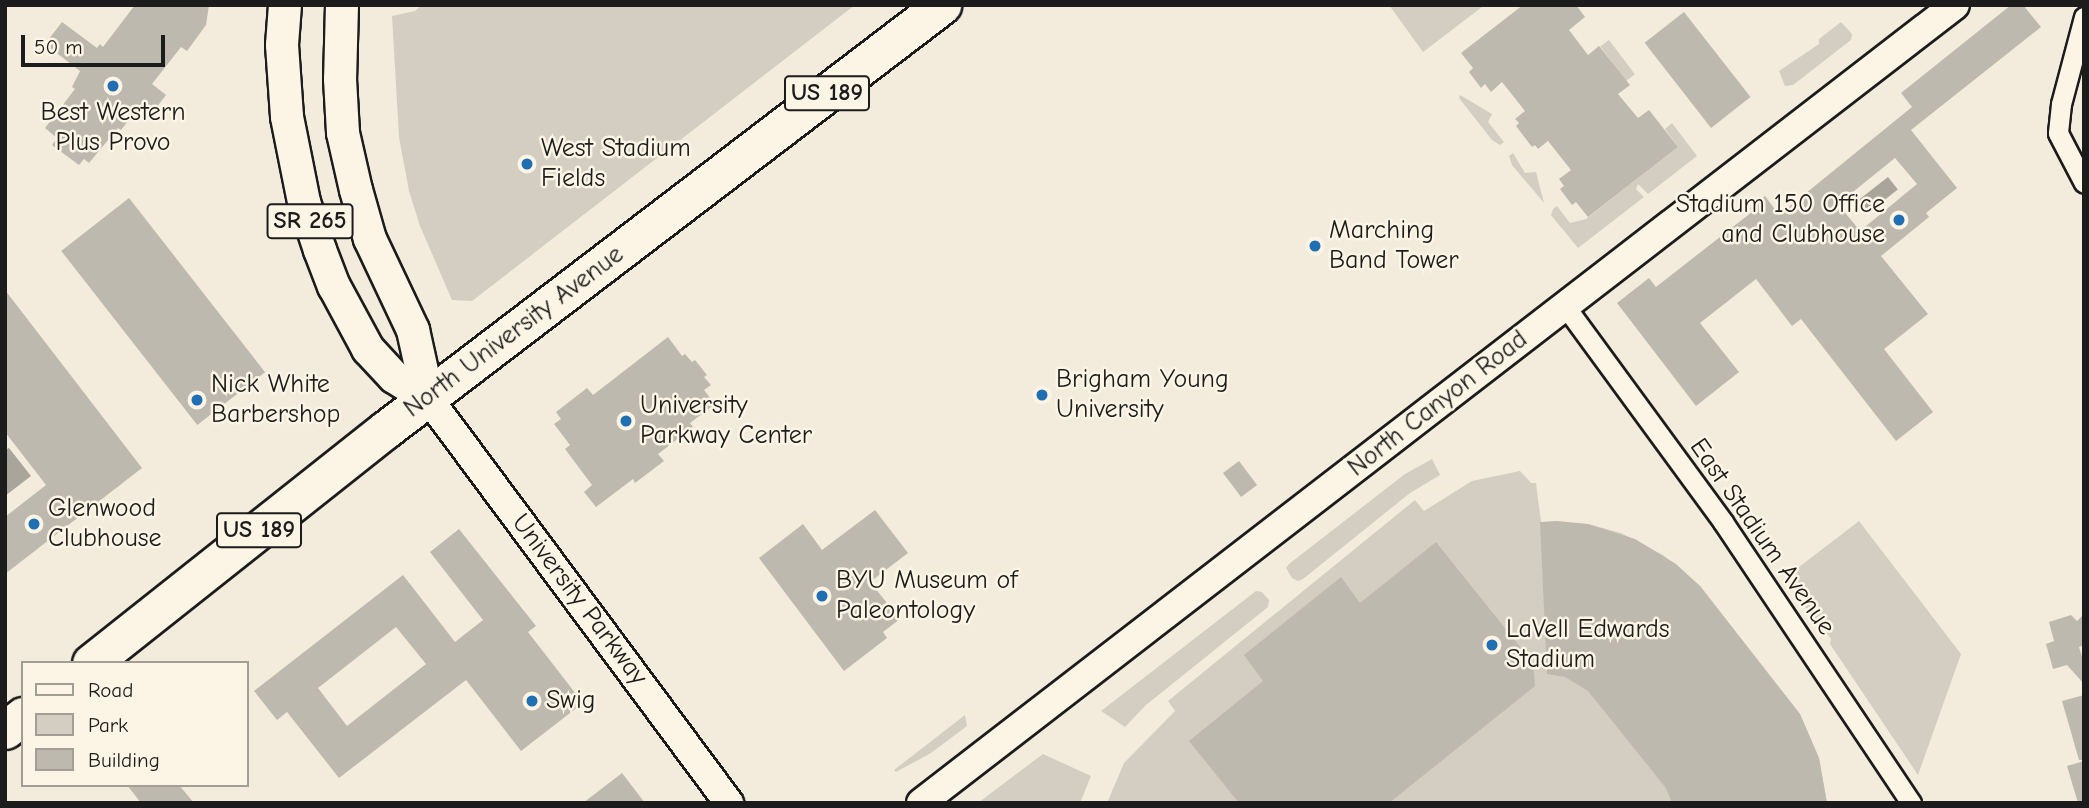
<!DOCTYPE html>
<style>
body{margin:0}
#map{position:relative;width:2089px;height:808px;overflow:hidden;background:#f3ecdd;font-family:"Comic Neue",sans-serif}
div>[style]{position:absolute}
.green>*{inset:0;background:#d3cec1;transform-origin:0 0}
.water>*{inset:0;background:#aaa59b;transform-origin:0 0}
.building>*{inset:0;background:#beb9ae;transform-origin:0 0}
.roads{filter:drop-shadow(2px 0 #1c1c1c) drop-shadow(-2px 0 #1c1c1c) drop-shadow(0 2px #1c1c1c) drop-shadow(0 -2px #1c1c1c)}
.street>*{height:19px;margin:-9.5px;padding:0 9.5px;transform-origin:9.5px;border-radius:9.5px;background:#fcf5e5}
.secondary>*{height:28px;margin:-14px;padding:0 14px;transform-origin:14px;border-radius:14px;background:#fcf5e5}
.primary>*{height:32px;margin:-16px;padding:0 16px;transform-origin:16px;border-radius:16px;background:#fcf5e5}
.highway>*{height:37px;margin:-18.5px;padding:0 18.5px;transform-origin:18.5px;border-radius:18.5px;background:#fcf5e5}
.dots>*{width:19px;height:19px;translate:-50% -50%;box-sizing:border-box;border:4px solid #fcf5e5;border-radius:50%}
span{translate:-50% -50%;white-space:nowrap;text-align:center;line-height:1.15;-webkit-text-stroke:5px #fcf5e5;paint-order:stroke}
.shield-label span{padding:2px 5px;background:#fcf5e5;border:2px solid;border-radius:5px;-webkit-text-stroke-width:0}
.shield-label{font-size:24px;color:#1c1c1c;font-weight:700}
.poi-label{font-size:26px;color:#1c1c1c}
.left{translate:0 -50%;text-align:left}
.right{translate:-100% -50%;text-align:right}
.street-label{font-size:26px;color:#1c1c1c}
.frame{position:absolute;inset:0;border:7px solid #1c1c1c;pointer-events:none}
.legend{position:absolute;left:21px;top:661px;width:228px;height:126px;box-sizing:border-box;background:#fcf5e5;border:2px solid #a29e95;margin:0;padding:9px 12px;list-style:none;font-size:21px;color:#1c1c1c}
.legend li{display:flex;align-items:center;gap:14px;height:35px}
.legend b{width:35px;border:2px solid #a29e95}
.scale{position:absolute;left:21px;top:35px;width:144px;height:32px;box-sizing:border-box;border:4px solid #1c1c1c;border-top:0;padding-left:9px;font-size:21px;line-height:24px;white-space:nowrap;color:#1c1c1c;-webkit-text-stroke:5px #fcf5e5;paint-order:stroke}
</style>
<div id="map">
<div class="green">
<i style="clip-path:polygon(422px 5px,855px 5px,472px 301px,452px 300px,420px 226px,409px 191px,399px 137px,392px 16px,415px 11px)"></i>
<i style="clip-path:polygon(1389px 5px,1481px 5px,1482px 7px,1423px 52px)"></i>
<i style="clip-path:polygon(1841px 22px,1852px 34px,1851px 40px,1793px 85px,1785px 86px,1779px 71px,1819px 44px,1819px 39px)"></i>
<i style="left:1609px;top:40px;width:43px;height:11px;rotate:53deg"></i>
<i style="clip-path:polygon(1460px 95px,1492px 114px,1488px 122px,1504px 142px,1500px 145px,1492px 140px,1459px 98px)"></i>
<i style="clip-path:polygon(1672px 123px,1697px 156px,1648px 194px,1638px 184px,1636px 189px,1644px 197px,1578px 248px,1551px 215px,1553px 209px,1557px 206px,1570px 223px,1586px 219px,1678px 147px,1665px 129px)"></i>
<i style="clip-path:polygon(1513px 153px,1525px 173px,1536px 172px,1544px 203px,1512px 165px,1509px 156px)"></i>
<i style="clip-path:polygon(1432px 459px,1440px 475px,1410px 493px,1303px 579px,1298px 581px,1292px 578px,1286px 568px,1289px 564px,1405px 474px)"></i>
<i style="clip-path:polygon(1520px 471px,1531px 483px,1536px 483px,1541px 522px,1588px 524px,1621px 533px,1663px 555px,1700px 586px,1800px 714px,1819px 758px,1827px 803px,1107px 803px,1124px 763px,1175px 711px,1168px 701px,1415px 500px,1424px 511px,1472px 481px)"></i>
<i style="clip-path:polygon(1859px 521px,1961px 654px,1918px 775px,1830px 644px,1831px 639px,1821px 625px,1816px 624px,1786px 577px)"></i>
<i style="clip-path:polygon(1256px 591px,1262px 592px,1269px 600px,1268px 607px,1146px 705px,1125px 727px,1101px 711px)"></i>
<i style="clip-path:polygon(965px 715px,967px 726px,931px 753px,896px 772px,894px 770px)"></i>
<i style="clip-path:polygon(1043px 754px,1091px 776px,1080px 803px,978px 803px)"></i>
</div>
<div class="water">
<i style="left:1888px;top:177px;width:16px;height:41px;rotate:52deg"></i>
<i style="clip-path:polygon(9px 448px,31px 476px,5px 496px,5px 450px)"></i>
</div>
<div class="building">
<i style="clip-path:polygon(135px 5px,209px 5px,206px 25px,187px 51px,181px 47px,152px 84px,166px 95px,150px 116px,138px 108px,121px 130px,118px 128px,89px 163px,84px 159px,79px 165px,52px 145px,57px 138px,45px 128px,75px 89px,72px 87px,80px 71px,45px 44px,62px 22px,97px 48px,100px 44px,103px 47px)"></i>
<i style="clip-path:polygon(1523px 5px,1576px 5px,1585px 17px,1569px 30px,1588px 55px,1599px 46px,1630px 85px,1618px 94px,1638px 118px,1649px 110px,1678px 147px,1588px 217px,1576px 202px,1572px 205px,1560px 189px,1564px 186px,1559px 179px,1571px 170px,1548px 141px,1538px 149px,1535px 145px,1532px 147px,1516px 126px,1519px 123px,1515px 119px,1525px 111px,1502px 82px,1491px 92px,1485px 84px,1481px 88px,1469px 72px,1473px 68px,1461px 53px)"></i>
<i style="clip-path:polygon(evenodd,2011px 5px,2023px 5px,2041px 27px,1911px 130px,1957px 188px,1926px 213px,1929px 217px,1881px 256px,1928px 314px,1884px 349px,1933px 412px,1896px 441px,1801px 319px,1792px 326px,1756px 279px,1700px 323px,1739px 372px,1696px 406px,1617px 303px,1649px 278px,1656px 287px,1752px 212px,1750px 208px,1765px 196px,1779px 215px,1912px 107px,1901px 93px,2011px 5px,1895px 158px,1917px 184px,1860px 231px,1838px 204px,1895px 158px)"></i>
<i style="left:1684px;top:12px;width:108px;height:50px;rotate:52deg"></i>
<i style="left:129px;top:198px;width:221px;height:86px;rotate:52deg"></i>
<i style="clip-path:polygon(5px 290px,142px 468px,5px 574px,5px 517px,46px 485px,5px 432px)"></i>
<i style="clip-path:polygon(668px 337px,682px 356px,685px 354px,692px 362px,695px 360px,707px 375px,704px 377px,711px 385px,704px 390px,715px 404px,690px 423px,693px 427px,658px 454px,664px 461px,635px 483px,633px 479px,596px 507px,584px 492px,592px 485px,565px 449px,570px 445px,554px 424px,561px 419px,556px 412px,587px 388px,593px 395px)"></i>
<i style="left:1239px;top:461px;width:30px;height:20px;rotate:53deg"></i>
<i style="clip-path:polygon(875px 510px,908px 553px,870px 582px,900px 619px,883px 632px,887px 638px,844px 671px,759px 558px,803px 524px,822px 550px)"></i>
<i style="clip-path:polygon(1557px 521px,1588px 524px,1635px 539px,1676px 564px,1700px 586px,1800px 714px,1819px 758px,1827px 803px,1672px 803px,1666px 788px,1588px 691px,1565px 677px,1547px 674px,1540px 522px)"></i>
<i style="clip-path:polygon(evenodd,459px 529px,536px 626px,528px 632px,583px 703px,521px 751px,466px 680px,339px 778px,287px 712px,277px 720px,254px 691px,403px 575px,455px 642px,483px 620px,430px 552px,459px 529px,396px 627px,426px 664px,347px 726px,318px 688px,396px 627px)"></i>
<i style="clip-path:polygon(1436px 542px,1533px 663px,1535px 686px,1389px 803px,1239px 803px,1189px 741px,1263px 681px,1244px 655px,1341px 577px,1360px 603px)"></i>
<i style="clip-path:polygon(2084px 614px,2084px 645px,2079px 647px,2084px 663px,2084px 684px,2067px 665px,2053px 669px,2046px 644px,2054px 641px,2049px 622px,2071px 615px,2077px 621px)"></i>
<i style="clip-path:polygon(2084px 695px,2084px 760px,2079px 760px,2062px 701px)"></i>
<i style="clip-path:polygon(2084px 761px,2084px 803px,2078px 803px,2067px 766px)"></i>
<i style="clip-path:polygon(622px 773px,645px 803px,583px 803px)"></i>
<i style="clip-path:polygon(127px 785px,179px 785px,194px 803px,141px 803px)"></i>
</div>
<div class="roads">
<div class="street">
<i style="left:2084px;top:17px;width:90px;rotate:104.8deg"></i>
<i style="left:2061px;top:104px;width:29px;rotate:96deg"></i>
<i style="left:2058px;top:133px;width:56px;rotate:62.5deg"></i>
<i style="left:1565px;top:306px;width:268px;rotate:53.8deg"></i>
<i style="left:1723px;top:522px;width:338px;rotate:56.2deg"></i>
</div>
<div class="secondary">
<i style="left:428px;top:398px;width:505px;rotate:53.38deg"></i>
<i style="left:921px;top:803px;width:1306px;rotate:-37.66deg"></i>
</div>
<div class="primary">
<i style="left:285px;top:5px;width:40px;rotate:94.3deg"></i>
<i style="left:282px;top:45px;width:72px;rotate:86deg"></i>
<i style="left:287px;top:117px;width:87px;rotate:78.7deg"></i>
<i style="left:304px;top:202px;width:51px;rotate:71.6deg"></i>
<i style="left:320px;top:250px;width:39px;rotate:69deg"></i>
<i style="left:334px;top:286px;width:72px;rotate:61.6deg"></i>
<i style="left:368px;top:349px;width:38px;rotate:47deg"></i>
<i style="left:394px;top:377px;width:40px;rotate:32deg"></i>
<i style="left:342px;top:5px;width:74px;rotate:91.5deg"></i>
<i style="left:340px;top:79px;width:54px;rotate:86.8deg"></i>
<i style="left:343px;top:133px;width:58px;rotate:77.2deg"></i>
<i style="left:356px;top:190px;width:51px;rotate:74.1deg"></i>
<i style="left:370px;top:239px;width:101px;rotate:64.7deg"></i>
<i style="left:413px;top:330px;width:70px;rotate:77.6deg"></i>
</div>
<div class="highway">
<i style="left:91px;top:663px;width:375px;rotate:-38.4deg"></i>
<i style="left:385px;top:430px;width:701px;rotate:-37.34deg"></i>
<i style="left:5px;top:730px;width:23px;rotate:-38deg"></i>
</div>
</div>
<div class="dots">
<i style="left:113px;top:86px;background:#1f6fb2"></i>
<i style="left:527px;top:164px;background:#1f6fb2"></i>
<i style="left:1899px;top:220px;background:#1f6fb2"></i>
<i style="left:1315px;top:246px;background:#1f6fb2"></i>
<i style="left:1042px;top:395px;background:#1f6fb2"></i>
<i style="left:197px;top:400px;background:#1f6fb2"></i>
<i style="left:626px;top:421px;background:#1f6fb2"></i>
<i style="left:34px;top:524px;background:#1f6fb2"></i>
<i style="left:822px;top:596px;background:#1f6fb2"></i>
<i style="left:1492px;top:645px;background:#1f6fb2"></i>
<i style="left:532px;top:701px;background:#1f6fb2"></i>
</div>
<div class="shield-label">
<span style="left:827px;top:93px">US 189</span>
<span style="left:310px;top:221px">SR 265</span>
<span style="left:259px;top:530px">US 189</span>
</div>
<div class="poi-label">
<span style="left:113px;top:128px">Best Western<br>Plus Provo</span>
<span class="left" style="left:541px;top:164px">West Stadium<br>Fields</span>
<span class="right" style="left:1885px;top:220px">Stadium 150 Office<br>and Clubhouse</span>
<span class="left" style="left:1329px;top:246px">Marching<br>Band Tower</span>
<span class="left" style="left:1056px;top:395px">Brigham Young<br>University</span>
<span class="left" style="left:211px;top:400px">Nick White<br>Barbershop</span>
<span class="left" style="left:640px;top:421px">University<br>Parkway Center</span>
<span class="left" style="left:48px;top:524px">Glenwood<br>Clubhouse</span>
<span class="left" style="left:836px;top:596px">BYU Museum of<br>Paleontology</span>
<span class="left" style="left:1506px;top:645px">LaVell Edwards<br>Stadium</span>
<span class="left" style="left:546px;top:701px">Swig</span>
</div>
<div class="street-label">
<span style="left:514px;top:332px;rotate:-37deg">North University Avenue</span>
<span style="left:1438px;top:404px;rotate:-38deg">North Canyon Road</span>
<span style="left:1762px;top:537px;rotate:55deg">East Stadium Avenue</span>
<span style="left:579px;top:600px;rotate:53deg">University Parkway</span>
</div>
<div class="frame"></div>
<ul class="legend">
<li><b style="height:9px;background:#fcf5e5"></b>Road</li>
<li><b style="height:19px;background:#d3cec1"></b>Park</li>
<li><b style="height:19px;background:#beb9ae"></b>Building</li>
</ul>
<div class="scale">50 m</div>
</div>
